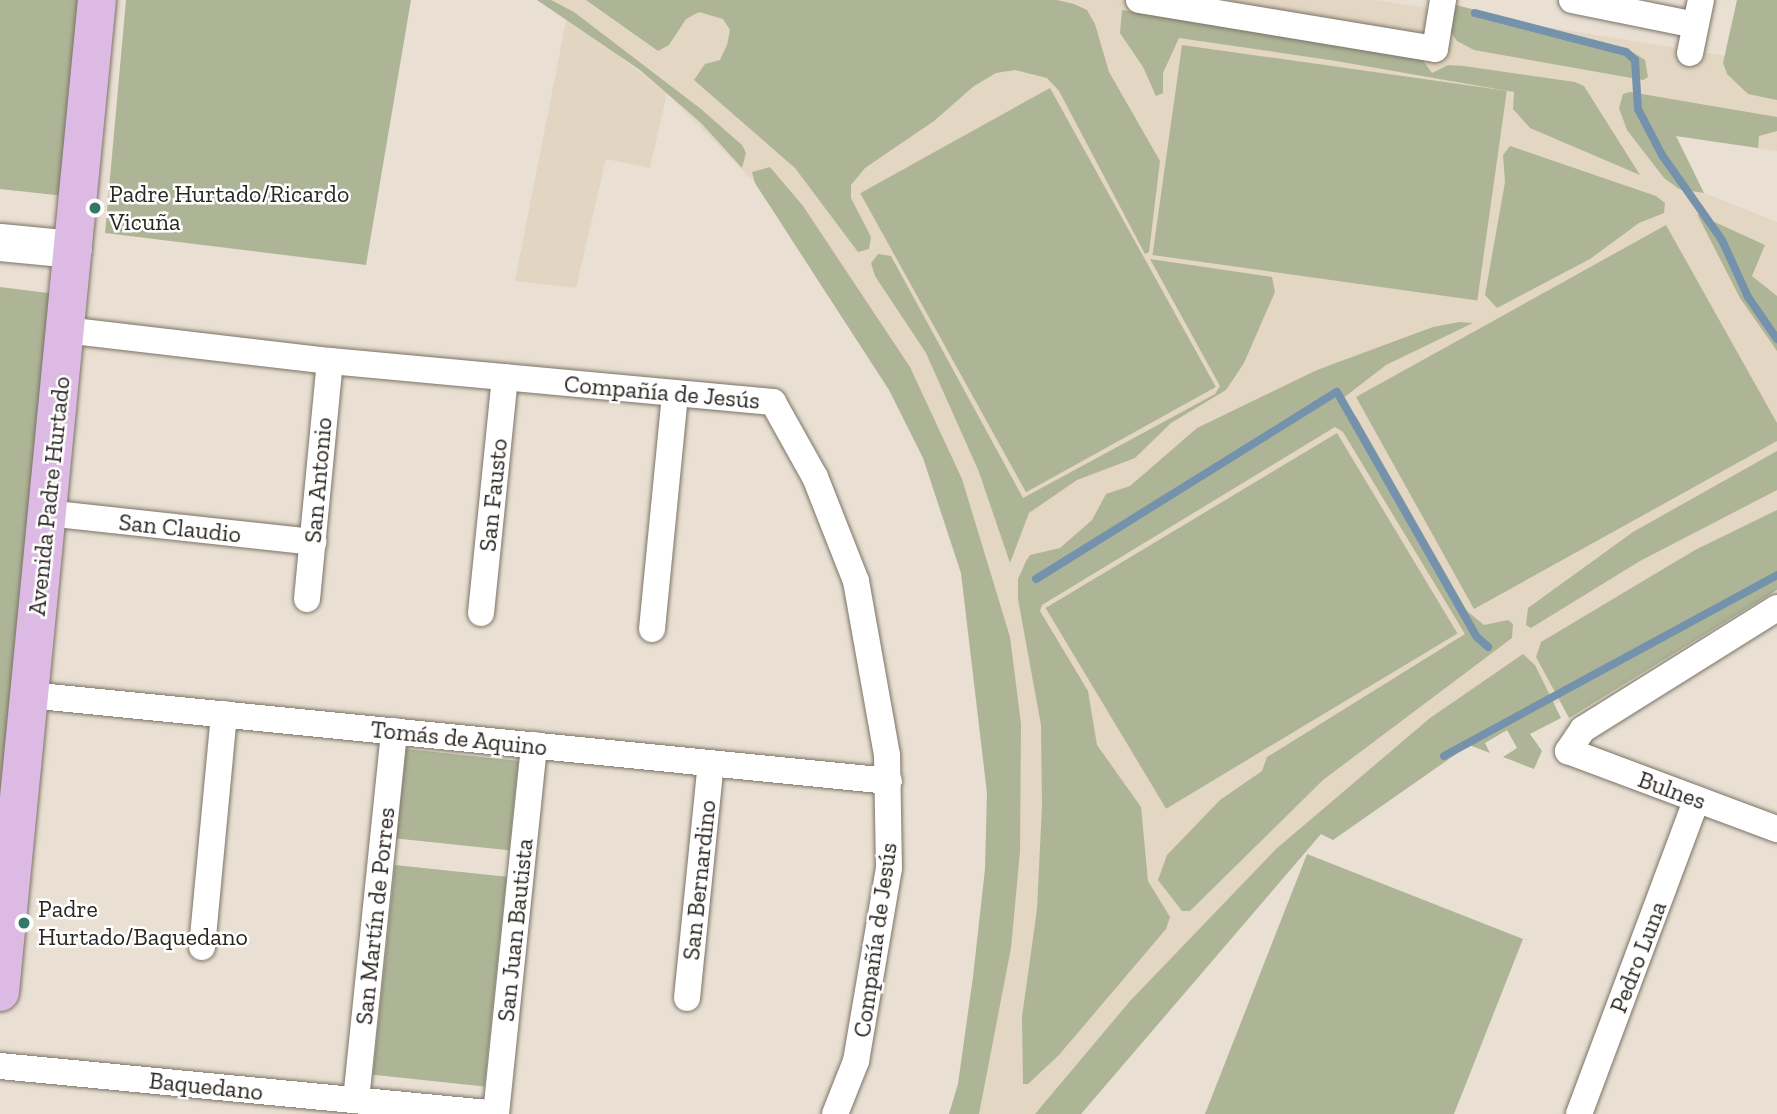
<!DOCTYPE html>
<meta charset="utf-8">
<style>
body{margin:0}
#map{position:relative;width:1777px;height:1114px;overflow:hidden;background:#e9e0d3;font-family:"Zilla Slab",serif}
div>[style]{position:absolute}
.commercial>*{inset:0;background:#e2d6c2}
.built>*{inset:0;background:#e3d6c2}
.green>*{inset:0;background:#aeb597;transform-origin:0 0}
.stream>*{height:8px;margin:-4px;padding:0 4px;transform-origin:4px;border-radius:4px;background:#7492ac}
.roads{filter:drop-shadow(0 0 2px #7b7367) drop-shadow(0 0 2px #7b7367)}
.street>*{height:26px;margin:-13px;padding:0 13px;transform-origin:13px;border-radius:13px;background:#fff}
.secondary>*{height:37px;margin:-18.5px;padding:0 18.5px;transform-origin:18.5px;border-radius:18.5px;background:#fff}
.primary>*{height:38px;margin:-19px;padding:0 19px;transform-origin:19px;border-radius:19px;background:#dcbae3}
.dots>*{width:19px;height:19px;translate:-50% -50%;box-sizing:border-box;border:4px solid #fff;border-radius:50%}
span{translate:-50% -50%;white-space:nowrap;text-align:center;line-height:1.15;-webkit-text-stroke:5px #fff;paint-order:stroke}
.poi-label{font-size:24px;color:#292520}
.left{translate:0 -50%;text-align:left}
.street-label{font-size:24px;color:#292520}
</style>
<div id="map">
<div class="commercial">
<i style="clip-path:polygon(567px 16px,667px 93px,650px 168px,606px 159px,576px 288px,515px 281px)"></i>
</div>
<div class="built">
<i style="clip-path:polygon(537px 0,1376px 0,1777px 64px,1777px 151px,1676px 136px,1704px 193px,1777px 222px,1777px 584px,1484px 743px,1469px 745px,1333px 840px,1321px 834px,1081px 1114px,949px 1114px,958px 1084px,973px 977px,985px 869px,987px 793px,961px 573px,923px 458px,889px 390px,755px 183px,667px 93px,604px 42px)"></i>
</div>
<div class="green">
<i style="clip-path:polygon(0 0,85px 0,65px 196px,0 189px)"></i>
<i style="clip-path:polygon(126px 0,411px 0,366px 265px,105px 233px)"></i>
<i style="clip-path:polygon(537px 0,551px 0,574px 12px,701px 109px,742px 145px,746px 153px,742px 168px,701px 123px,640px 70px)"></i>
<i style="clip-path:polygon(586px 0,1057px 0,1074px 4px,1087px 10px,1095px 24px,1109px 72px,1160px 161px,1149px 252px,1145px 254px,1059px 91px,1047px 78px,1015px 70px,996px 73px,974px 86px,934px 121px,865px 168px,851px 185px,851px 198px,871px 237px,869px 249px,858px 252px,795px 168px,694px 80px,705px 64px,720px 60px,727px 45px,730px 30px,723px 19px,699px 12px,686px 19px,669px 45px,658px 51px)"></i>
<i style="clip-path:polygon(1737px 0,1777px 0,1777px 100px,1748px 94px,1727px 74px,1723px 63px)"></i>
<i style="clip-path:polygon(1456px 5px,1626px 48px,1645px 60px,1648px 77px,1643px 80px,1474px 50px,1457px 41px,1450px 31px,1449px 17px)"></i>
<i style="clip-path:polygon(1122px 10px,1422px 59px,1432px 73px,1448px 65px,1464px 66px,1575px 82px,1584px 86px,1640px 175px,1530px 128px,1513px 109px,1514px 92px,1336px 61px,1179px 38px,1163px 73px,1163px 93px,1156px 96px,1143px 67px,1120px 33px)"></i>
<i style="left:1182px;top:45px;width:328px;height:212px;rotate:8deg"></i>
<i style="left:1050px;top:88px;width:342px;height:217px;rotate:61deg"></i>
<i style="clip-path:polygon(1630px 92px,1777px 117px,1777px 131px,1759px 136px,1758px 148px,1676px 136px,1704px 193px,1679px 189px,1664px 178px,1627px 130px,1619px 108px,1623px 94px)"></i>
<i style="clip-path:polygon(1510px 146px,1656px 196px,1665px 203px,1664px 213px,1639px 223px,1590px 259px,1497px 308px,1485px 295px,1505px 182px,1503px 155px)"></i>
<i style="clip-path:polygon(770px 167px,803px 206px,910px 367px,962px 479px,1010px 637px,1021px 724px,1020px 852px,1011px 948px,979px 1114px,949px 1114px,958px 1084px,973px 977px,985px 869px,987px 793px,961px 573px,923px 458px,889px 390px,755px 183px,752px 172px)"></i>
<i style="clip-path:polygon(1697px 214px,1765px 245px,1752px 276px,1777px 296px,1777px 351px,1740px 298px)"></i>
<i style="clip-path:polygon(1666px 225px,1777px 423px,1777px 441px,1474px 609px,1356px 397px)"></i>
<i style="clip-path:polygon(878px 254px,891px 256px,1023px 498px,1215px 394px,1220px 386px,1150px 259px,1272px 277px,1275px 292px,1244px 363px,1226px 390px,1171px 423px,1135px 458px,1077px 480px,1029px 513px,1010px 563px,979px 472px,926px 353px,875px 276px,871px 263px)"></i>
<i style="clip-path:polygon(0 287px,56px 294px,0 880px)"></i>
<i style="clip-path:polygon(1459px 322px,1473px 323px,1386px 365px,1342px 399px,1357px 418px,1467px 611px,1484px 625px,1508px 620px,1513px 624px,1512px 638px,1323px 780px,1190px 911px,1182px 911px,1158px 880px,1167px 855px,1220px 800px,1262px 771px,1267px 757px,1465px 634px,1343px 432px,1335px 427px,1042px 605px,1040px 611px,1088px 691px,1097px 745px,1141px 807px,1148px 881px,1170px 917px,1166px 929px,1059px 1055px,1028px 1084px,1023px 1084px,1022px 1017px,1037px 909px,1042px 806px,1041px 725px,1018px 599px,1018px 579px,1026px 561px,1030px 555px,1060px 548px,1092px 520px,1106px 494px,1130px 486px,1197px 428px,1317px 370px,1433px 327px)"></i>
<i style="left:1337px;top:433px;width:234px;height:340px;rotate:59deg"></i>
<i style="clip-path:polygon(1777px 451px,1777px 490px,1640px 561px,1531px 628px,1526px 625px,1528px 608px,1633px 532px)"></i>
<i style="clip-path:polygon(1777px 510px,1777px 590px,1569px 718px,1536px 657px,1541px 642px,1695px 550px)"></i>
<i style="clip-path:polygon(1523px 654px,1535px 665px,1561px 718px,1530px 734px,1542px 751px,1534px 769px,1503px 757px,1517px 748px,1507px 730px,1485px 743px,1490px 753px,1469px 745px,1333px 840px,1321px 834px,1081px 1114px,1035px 1114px,1130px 1001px,1276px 849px,1430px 718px)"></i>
<i style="left:406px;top:749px;width:113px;height:90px;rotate:6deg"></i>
<i style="clip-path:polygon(1307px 854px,1523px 939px,1454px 1114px,1205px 1114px)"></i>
<i style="left:395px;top:865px;width:112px;height:211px;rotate:6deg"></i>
</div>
<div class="stream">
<i style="left:1475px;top:13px;width:156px;rotate:14.5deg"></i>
<i style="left:1626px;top:52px;width:12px;rotate:42deg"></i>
<i style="left:1635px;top:60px;width:49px;rotate:86.5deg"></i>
<i style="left:1638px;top:109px;width:52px;rotate:62.4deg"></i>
<i style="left:1662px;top:155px;width:104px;rotate:54.8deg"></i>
<i style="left:1722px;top:240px;width:63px;rotate:65.5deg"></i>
<i style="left:1748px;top:297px;width:51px;rotate:55.4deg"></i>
<i style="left:1036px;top:579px;width:354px;rotate:-31.9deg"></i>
<i style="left:1337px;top:392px;width:282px;rotate:60.3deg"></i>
<i style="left:1477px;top:637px;width:15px;rotate:42deg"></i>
<i style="left:1444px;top:756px;width:379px;rotate:-28.5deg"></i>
</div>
<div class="roads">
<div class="street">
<i style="left:1139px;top:0;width:300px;rotate:9.4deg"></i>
<i style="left:1435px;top:49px;width:50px;rotate:-80.7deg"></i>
<i style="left:1572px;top:0;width:126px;rotate:11.4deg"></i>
<i style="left:1690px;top:53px;width:54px;rotate:-78.3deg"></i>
<i style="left:65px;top:330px;width:267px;rotate:6.7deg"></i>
<i style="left:330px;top:361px;width:445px;rotate:5.3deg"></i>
<i style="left:773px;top:402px;width:86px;rotate:60.8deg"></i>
<i style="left:815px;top:477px;width:112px;rotate:68.5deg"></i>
<i style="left:856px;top:581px;width:177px;rotate:79.9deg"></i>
<i style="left:887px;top:755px;width:113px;rotate:89deg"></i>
<i style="left:889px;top:868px;width:196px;rotate:99.7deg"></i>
<i style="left:856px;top:1061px;width:57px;rotate:111.6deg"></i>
<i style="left:47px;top:513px;width:268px;rotate:6.2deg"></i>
<i style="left:307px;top:599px;width:239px;rotate:-84.5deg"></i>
<i style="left:1777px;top:608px;width:229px;rotate:148deg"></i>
<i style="left:1583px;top:729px;width:27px;rotate:124deg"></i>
<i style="left:1568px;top:751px;width:223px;rotate:20.5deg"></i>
<i style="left:481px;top:613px;width:237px;rotate:-84.2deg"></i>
<i style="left:652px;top:629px;width:237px;rotate:-84.4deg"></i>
<i style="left:29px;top:695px;width:864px;rotate:5.71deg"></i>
<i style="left:202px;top:947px;width:234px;rotate:-84.6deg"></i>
<i style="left:687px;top:998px;width:236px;rotate:-84.2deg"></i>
<i style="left:0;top:1066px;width:497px;rotate:5.5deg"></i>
<i style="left:356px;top:1100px;width:371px;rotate:-84.1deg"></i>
<i style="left:496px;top:1114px;width:371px;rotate:-84.1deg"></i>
<i style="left:1579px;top:1114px;width:336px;rotate:-69.5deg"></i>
</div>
<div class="secondary">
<i style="left:0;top:242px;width:73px;rotate:5.5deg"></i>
</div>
<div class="primary">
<i style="left:0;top:992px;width:997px;rotate:-84.42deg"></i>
</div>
</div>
<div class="dots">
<i style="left:95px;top:208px;background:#347667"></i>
<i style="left:24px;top:923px;background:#347667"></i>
</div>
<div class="poi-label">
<span class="left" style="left:109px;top:208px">Padre Hurtado/Ricardo<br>Vicuña</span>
<span class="left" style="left:38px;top:923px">Padre<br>Hurtado/Baquedano</span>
</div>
<div class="street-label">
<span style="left:662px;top:392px;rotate:5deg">Compañía de Jesús</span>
<span style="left:318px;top:480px;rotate:-85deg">San Antonio</span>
<span style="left:493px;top:495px;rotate:-84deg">San Fausto</span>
<span style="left:49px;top:496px;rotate:-84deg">Avenida Padre Hurtado</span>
<span style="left:180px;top:528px;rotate:6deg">San Claudio</span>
<span style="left:459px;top:738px;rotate:6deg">Tomás de Aquino</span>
<span style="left:1672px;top:790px;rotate:20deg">Bulnes</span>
<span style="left:699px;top:880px;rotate:-84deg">San Bernardino</span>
<span style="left:375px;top:916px;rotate:-84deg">San Martín de Porres</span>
<span style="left:515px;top:930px;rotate:-84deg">San Juan Bautista</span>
<span style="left:875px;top:940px;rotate:-82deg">Compañía de Jesús</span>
<span style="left:1638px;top:957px;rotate:-69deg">Pedro Luna</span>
<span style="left:206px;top:1086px;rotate:6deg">Baquedano</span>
</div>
</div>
